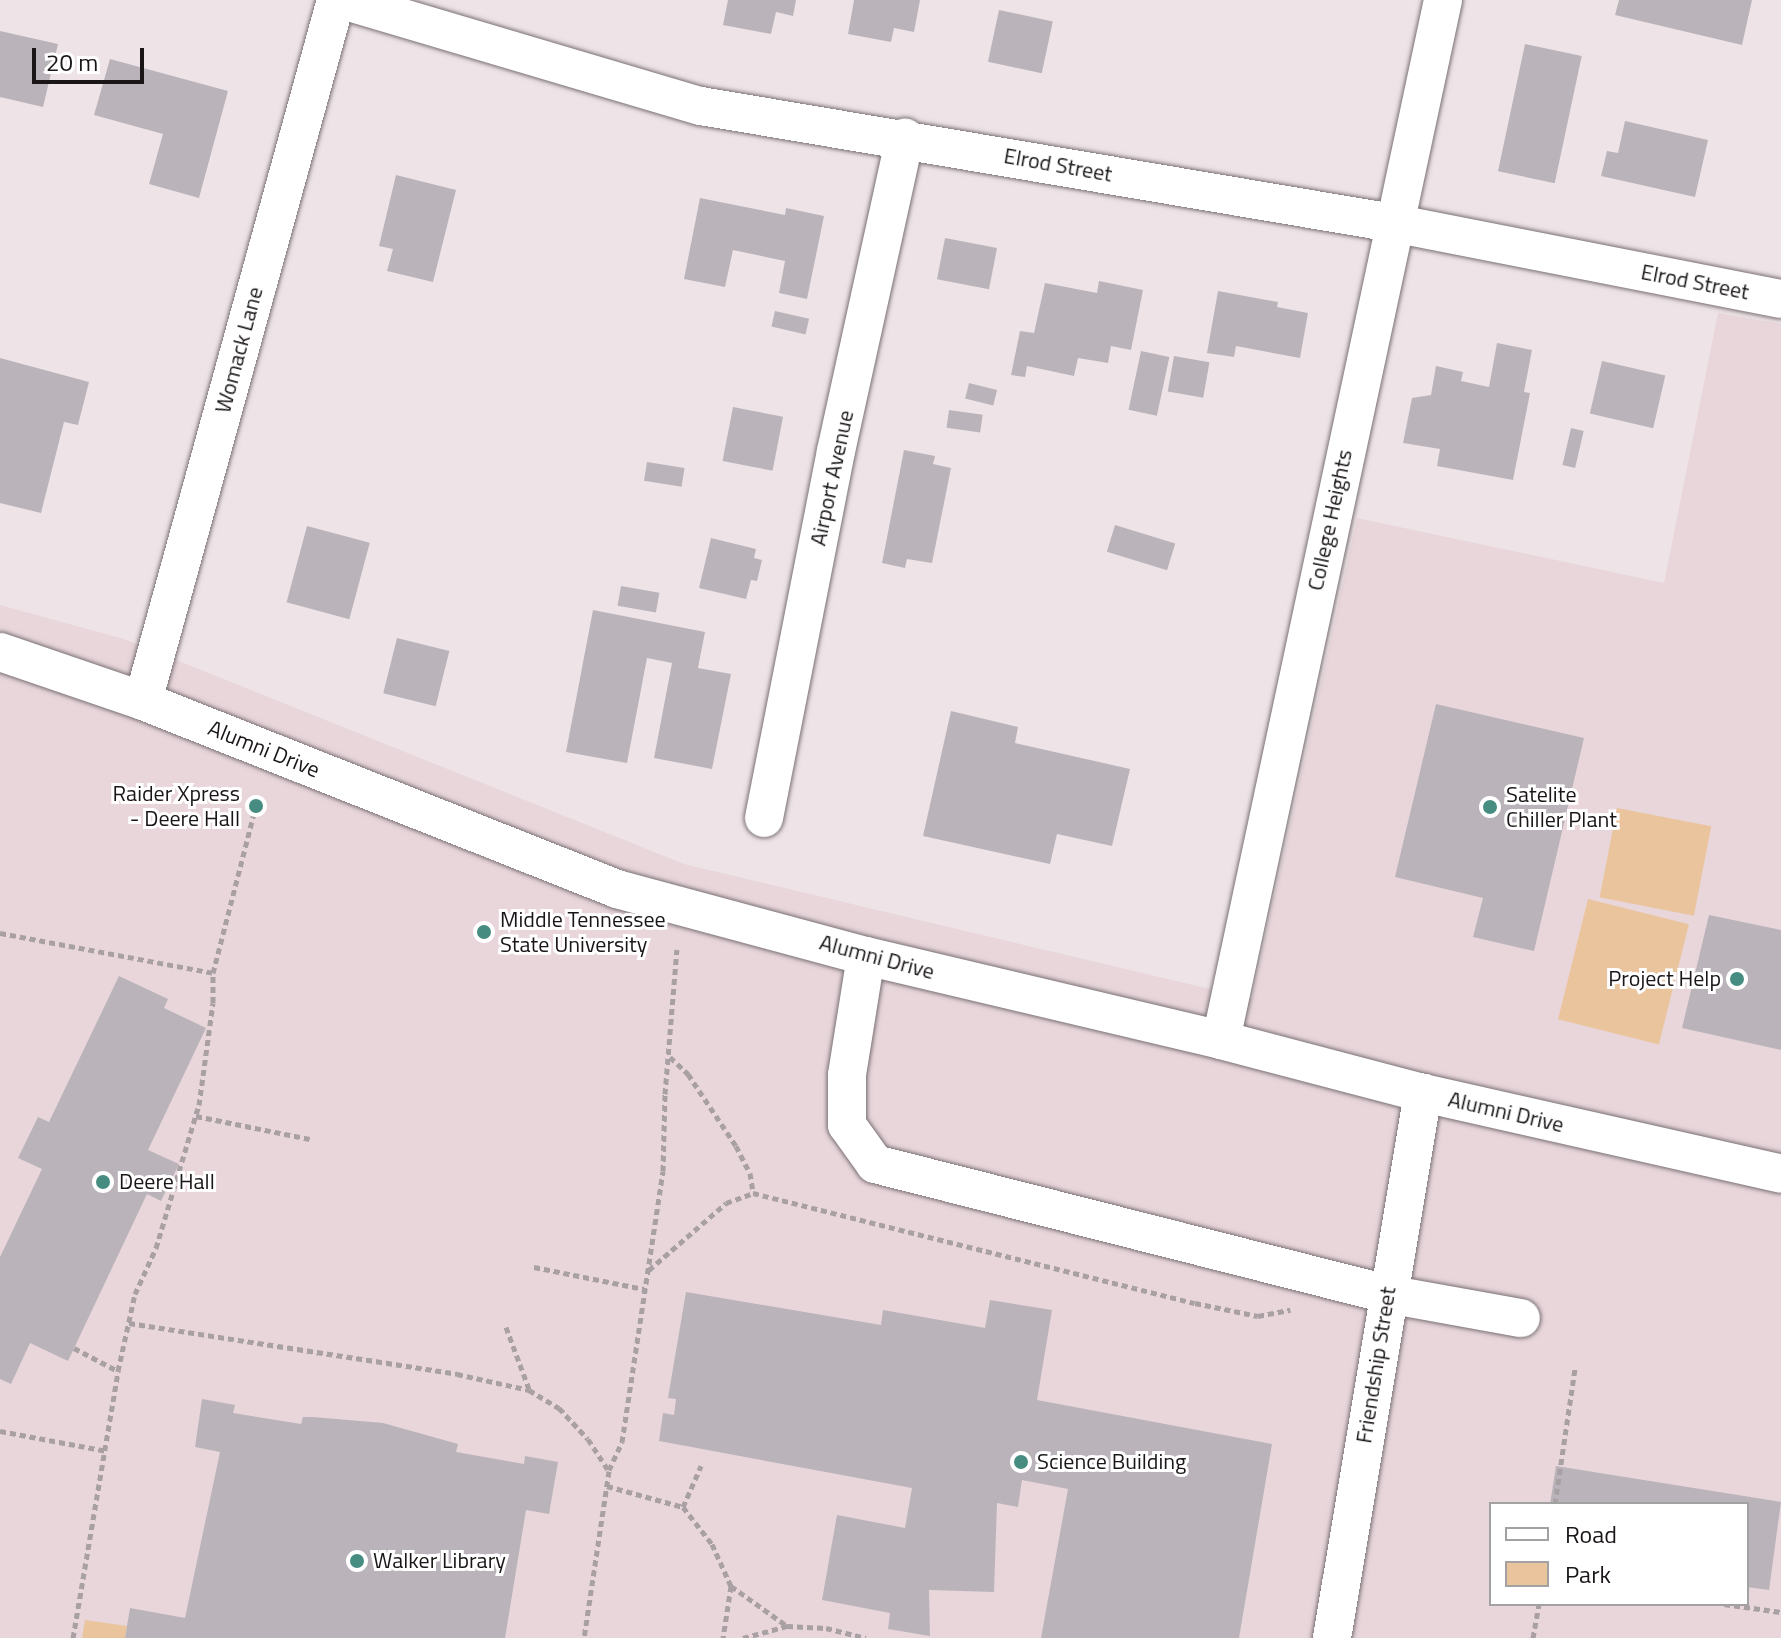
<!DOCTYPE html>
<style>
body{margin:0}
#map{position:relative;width:1781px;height:1638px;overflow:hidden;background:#eee4e7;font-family:"Titillium Web",sans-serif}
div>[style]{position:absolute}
.built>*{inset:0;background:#e8d6db}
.green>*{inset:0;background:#eac49c;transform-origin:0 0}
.building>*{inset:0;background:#bab4ba;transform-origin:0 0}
.path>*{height:5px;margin-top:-2.5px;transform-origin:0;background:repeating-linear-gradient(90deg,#a8a0a2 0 6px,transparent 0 10px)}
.roads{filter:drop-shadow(0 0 2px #7a7174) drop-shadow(0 0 2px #7a7174)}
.minor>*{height:38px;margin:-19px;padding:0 19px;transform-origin:19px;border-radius:19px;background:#fff}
.dots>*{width:22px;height:22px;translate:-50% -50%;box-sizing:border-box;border:4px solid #fff;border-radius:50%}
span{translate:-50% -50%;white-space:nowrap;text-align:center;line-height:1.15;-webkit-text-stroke:6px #fff;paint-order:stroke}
.street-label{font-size:22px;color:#1a1617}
.poi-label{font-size:22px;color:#1a1617}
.right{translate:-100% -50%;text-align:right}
.left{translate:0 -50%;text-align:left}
.legend{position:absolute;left:1489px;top:1502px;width:260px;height:104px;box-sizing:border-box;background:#fff;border:2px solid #a3a2a2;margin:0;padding:10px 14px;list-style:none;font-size:24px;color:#1a1617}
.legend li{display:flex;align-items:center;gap:16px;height:40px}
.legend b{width:40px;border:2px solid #a3a2a2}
.scale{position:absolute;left:32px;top:48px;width:112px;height:36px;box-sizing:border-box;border:4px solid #1a1617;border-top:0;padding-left:10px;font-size:24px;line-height:28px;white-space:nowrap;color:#1a1617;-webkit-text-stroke:6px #fff;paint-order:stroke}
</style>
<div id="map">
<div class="built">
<i style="clip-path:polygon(evenodd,1718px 313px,1781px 324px,1781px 1638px,0 1638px,0 605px,124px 639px,684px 864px,1252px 999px,1357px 518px,1664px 583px,1718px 313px,1491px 1504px,1747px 1504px,1747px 1604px,1491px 1604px,1491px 1504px)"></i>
</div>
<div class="green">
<i style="left:1617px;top:808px;width:96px;height:91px;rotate:11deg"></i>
<i style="left:1588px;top:899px;width:104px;height:124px;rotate:14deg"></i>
<i style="clip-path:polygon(85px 1620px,127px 1626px,125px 1638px,82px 1638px)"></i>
</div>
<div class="building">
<i style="clip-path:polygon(728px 0,796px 0,793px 16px,776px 12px,771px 34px,723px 25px)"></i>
<i style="clip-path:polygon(854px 0,920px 0,914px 32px,894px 28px,891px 42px,848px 34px)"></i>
<i style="clip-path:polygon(1619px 0,1752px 0,1742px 45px,1615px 15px)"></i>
<i style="left:999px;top:10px;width:55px;height:53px;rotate:12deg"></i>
<i style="clip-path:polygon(0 31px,58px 44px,43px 107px,0 97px)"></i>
<i style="left:1525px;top:44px;width:58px;height:130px;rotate:12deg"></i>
<i style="clip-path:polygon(110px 59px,228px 91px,199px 198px,149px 184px,163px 134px,94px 115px)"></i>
<i style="clip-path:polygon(1625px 121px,1708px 140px,1695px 197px,1601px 176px,1607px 151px,1618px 153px)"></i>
<i style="clip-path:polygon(396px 175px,456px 190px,433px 282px,387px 271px,393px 249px,379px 246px)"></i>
<i style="clip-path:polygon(700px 198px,785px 215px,786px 208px,824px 216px,807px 299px,779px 293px,785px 261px,733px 250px,725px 287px,684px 279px)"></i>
<i style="left:945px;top:238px;width:53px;height:42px;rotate:11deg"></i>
<i style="clip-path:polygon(1099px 281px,1143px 290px,1131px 350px,1111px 346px,1108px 363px,1078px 358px,1074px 376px,1027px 366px,1025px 377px,1011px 375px,1020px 331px,1034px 333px,1045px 283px,1097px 293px)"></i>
<i style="clip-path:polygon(1218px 291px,1278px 302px,1277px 307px,1308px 313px,1300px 358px,1236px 346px,1234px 357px,1207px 353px)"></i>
<i style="left:775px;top:311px;width:35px;height:16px;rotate:13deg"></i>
<i style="clip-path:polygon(1497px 343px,1532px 350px,1524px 392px,1530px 393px,1513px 480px,1437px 466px,1440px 449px,1403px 443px,1412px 398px,1431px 395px,1436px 366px,1463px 372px,1461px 381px,1489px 387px)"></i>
<i style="left:1141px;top:351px;width:29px;height:60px;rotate:12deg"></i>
<i style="left:1174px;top:356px;width:36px;height:36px;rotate:10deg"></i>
<i style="clip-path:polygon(0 358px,89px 382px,78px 425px,64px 422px,41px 513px,0 503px)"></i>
<i style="left:1602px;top:361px;width:65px;height:54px;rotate:13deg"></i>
<i style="left:969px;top:383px;width:29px;height:16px;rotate:14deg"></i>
<i style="left:733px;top:407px;width:51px;height:55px;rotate:11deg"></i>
<i style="left:949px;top:410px;width:34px;height:18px;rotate:8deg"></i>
<i style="left:1571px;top:428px;width:13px;height:38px;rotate:13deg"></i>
<i style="clip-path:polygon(904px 450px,935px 456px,933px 464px,951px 468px,932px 563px,907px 559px,905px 568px,882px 563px)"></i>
<i style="left:647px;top:462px;width:38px;height:19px;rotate:9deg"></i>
<i style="left:1115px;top:525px;width:63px;height:28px;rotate:17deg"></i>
<i style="left:307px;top:526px;width:65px;height:79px;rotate:15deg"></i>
<i style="clip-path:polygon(711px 538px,756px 549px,754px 558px,762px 560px,757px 581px,751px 580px,746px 599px,699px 588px)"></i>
<i style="left:621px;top:586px;width:39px;height:20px;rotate:10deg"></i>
<i style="clip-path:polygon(593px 610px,705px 632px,698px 668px,731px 674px,712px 769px,654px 758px,672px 663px,647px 658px,627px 763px,566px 752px)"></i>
<i style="left:397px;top:638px;width:54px;height:57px;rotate:14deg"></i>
<i style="clip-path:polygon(1436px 704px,1584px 738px,1534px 951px,1473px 937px,1483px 898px,1395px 877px)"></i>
<i style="clip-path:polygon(951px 711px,1018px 727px,1015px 743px,1130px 769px,1112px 846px,1057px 834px,1050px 864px,923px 836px)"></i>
<i style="clip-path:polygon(1709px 915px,1781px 930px,1781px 1050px,1682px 1028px)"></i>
<i style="clip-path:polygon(119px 976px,168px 999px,164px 1008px,206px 1028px,148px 1150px,179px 1164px,161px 1201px,147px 1194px,68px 1361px,30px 1343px,11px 1384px,0 1379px,0 1257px,42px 1169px,18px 1158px,38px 1117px,49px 1122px)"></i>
<i style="clip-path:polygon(686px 1292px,881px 1325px,883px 1310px,985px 1328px,990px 1300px,1052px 1310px,1037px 1400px,1272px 1444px,1239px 1638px,1041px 1638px,1068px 1489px,1022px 1480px,1018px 1507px,997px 1503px,994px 1592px,929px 1590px,930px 1636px,888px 1629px,890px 1613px,822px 1600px,837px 1515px,905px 1528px,912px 1488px,659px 1441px,663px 1413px,674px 1415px,676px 1399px,668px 1398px)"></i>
<i style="clip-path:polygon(202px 1399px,235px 1405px,233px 1413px,301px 1424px,303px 1417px,313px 1417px,383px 1423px,458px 1444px,456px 1452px,524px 1464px,525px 1456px,558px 1462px,549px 1514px,526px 1510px,505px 1638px,125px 1638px,130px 1608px,185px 1618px,220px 1452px,195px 1447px)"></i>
<i style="clip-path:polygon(1556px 1466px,1781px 1502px,1769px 1590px,1747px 1587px,1747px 1504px,1550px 1504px)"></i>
</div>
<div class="path">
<i style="left:0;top:933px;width:217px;rotate:10.6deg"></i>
<i style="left:670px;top:1057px;width:25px;rotate:43deg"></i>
<i style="left:688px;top:1074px;width:87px;rotate:56.3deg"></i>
<i style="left:736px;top:1146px;width:30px;rotate:63deg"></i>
<i style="left:750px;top:1173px;width:20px;rotate:81deg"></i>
<i style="left:196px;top:1116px;width:116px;rotate:11.4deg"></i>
<i style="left:534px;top:1267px;width:112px;rotate:11.3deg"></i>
<i style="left:649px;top:1270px;width:102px;rotate:-41deg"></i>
<i style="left:726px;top:1203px;width:29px;rotate:-20deg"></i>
<i style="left:753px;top:1193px;width:455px;rotate:14deg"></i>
<i style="left:1195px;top:1303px;width:64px;rotate:11.7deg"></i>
<i style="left:1258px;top:1316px;width:33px;rotate:-11deg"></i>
<i style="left:129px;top:1323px;width:332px;rotate:8.8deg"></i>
<i style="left:457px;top:1374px;width:74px;rotate:12.5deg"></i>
<i style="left:529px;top:1390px;width:35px;rotate:31deg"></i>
<i style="left:559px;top:1408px;width:42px;rotate:46.9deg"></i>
<i style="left:588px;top:1439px;width:38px;rotate:57deg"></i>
<i style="left:609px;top:1471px;width:169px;rotate:98.5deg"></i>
<i style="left:506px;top:1327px;width:66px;rotate:69.6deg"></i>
<i style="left:74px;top:1348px;width:50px;rotate:27.6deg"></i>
<i style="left:0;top:1431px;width:109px;rotate:10.6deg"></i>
<i style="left:609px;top:1470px;width:31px;rotate:-65deg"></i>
<i style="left:622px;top:1442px;width:274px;rotate:-81.4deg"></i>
<i style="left:663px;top:1171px;width:77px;rotate:-88.5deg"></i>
<i style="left:665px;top:1094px;width:145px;rotate:-85.3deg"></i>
<i style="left:607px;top:1486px;width:79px;rotate:15.4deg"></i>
<i style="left:683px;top:1507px;width:47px;rotate:51.9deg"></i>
<i style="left:712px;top:1544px;width:46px;rotate:65.7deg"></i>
<i style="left:731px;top:1586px;width:53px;rotate:98.7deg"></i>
<i style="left:1555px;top:1504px;width:137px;rotate:-81.6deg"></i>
<i style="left:683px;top:1507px;width:45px;rotate:-66.3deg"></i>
<i style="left:731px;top:1586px;width:69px;rotate:35.5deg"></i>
<i style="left:1724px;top:1604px;width:58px;rotate:8deg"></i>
<i style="left:73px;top:1638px;width:271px;rotate:-80.4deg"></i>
<i style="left:118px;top:1371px;width:79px;rotate:-77.6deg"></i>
<i style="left:135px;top:1294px;width:51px;rotate:-65.5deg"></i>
<i style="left:156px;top:1248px;width:149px;rotate:-73.3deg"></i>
<i style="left:199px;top:1105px;width:103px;rotate:-82.2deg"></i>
<i style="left:213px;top:1003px;width:30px;rotate:-90deg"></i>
<i style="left:213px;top:973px;width:172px;rotate:-75.6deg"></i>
<i style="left:743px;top:1638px;width:46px;rotate:-15.3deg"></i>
<i style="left:787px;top:1626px;width:39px;rotate:3deg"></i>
<i style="left:826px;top:1628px;width:41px;rotate:14deg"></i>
<i style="left:1533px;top:1638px;width:35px;rotate:-80deg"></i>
</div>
<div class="roads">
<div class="minor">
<i style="left:342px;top:0;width:374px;rotate:16.5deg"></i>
<i style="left:701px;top:106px;width:702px;rotate:9.6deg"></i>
<i style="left:1393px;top:223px;width:395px;rotate:11.1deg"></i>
<i style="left:0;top:652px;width:151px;rotate:18.9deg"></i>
<i style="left:143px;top:701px;width:510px;rotate:21.63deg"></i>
<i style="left:617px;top:889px;width:258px;rotate:15.1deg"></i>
<i style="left:866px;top:956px;width:365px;rotate:13.3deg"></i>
<i style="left:1221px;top:1040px;width:209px;rotate:14.7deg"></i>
<i style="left:1423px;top:1093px;width:367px;rotate:12.7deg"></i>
<i style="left:143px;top:701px;width:727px;rotate:-74.61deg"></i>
<i style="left:764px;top:818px;width:374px;rotate:-78.9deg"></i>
<i style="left:836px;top:451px;width:321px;rotate:-77.6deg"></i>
<i style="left:866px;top:956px;width:121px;rotate:99.1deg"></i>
<i style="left:847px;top:1075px;width:50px;rotate:90deg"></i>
<i style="left:847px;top:1125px;width:48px;rotate:54.3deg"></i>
<i style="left:875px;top:1164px;width:528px;rotate:14.25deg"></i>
<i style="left:1387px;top:1294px;width:136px;rotate:10.2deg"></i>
<i style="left:1221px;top:1040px;width:1063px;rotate:-77.95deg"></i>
<i style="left:1332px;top:1638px;width:553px;rotate:-80.52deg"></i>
</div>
</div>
<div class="dots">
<i style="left:256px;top:806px;background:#478c81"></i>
<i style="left:1490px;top:807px;background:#478c81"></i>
<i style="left:484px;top:932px;background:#478c81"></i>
<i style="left:1737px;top:979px;background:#478c81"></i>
<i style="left:103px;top:1182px;background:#478c81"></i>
<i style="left:1021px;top:1462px;background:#478c81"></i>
<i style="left:357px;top:1561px;background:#478c81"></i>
</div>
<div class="street-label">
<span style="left:1058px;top:165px;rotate:10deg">Elrod Street</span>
<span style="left:1695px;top:282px;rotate:11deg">Elrod Street</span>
<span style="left:239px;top:350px;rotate:-75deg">Womack Lane</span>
<span style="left:832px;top:478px;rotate:-78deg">Airport Avenue</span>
<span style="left:1330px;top:520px;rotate:-78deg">College Heights</span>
<span style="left:264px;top:749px;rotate:22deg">Alumni Drive</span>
<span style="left:877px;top:957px;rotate:15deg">Alumni Drive</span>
<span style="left:1506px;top:1112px;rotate:13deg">Alumni Drive</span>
<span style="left:1376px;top:1365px;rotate:-81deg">Friendship Street</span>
</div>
<div class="poi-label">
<span class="right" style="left:240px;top:806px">Raider Xpress<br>- Deere Hall</span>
<span class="left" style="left:1506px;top:807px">Satelite<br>Chiller Plant</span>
<span class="left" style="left:500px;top:932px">Middle Tennessee<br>State University</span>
<span class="right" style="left:1721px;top:979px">Project Help</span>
<span class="left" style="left:119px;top:1182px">Deere Hall</span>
<span class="left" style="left:1037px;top:1462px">Science Building</span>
<span class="left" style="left:373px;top:1561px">Walker Library</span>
</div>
<ul class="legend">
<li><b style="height:10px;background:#fff"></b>Road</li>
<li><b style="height:22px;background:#eac49c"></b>Park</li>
</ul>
<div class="scale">20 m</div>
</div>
